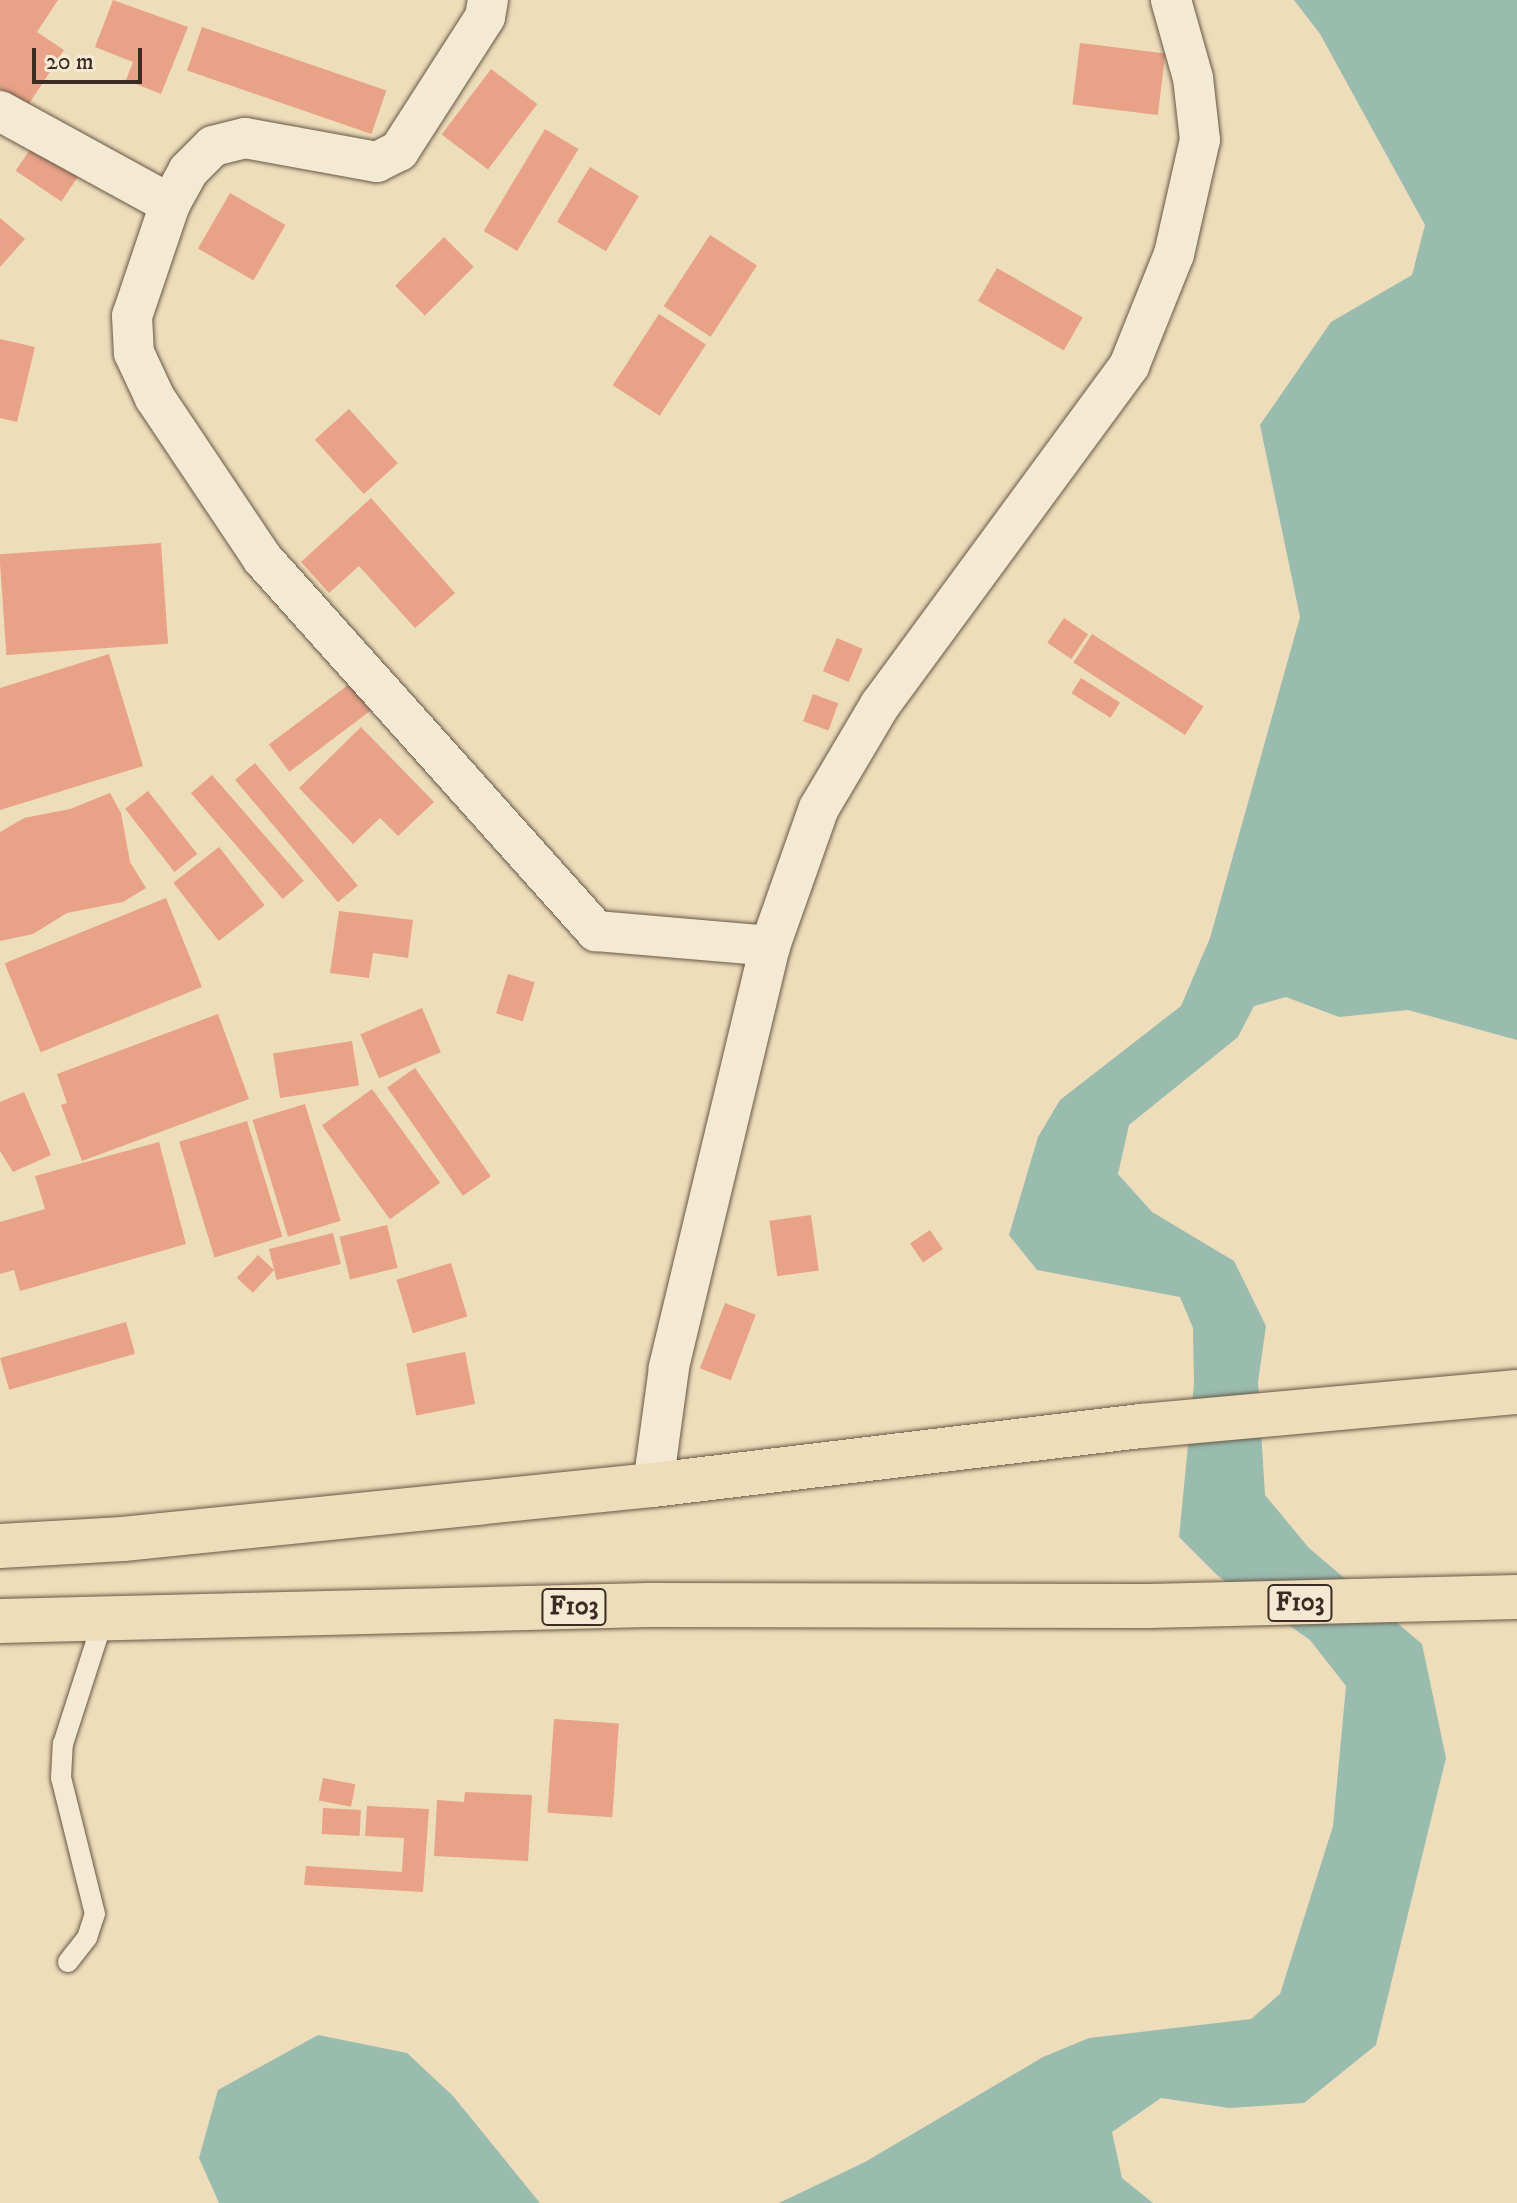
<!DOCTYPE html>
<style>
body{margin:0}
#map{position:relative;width:1517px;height:2203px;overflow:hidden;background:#eeddba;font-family:"IM FELL DW Pica",serif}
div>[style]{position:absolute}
.water>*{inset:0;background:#99bcaf}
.building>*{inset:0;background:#e7a288;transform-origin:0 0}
.roads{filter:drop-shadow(0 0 2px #685848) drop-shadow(0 0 2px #685848)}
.lane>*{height:20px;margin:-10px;padding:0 10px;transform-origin:10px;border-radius:10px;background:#f4e9d2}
.street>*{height:40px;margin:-20px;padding:0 20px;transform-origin:20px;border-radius:20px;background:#f4e9d2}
.primary>*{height:44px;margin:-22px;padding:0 22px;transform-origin:22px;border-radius:22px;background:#eeddba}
span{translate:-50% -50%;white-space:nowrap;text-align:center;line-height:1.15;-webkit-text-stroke:6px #f4e9d2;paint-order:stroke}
.shield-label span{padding:2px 6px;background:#f4e9d2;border:2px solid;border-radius:6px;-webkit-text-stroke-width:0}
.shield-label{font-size:26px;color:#3b2b22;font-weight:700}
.scale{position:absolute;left:32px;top:48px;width:110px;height:36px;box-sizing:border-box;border:4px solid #3b2b22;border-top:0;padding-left:10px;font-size:24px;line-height:28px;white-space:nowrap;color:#3b2b22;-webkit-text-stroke:6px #f4e9d2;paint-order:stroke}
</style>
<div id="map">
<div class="water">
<i style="clip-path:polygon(1294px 0,1517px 0,1517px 1040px,1408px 1010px,1339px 1017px,1286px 997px,1254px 1006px,1238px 1037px,1129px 1125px,1118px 1174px,1152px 1212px,1234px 1261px,1266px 1326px,1258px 1382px,1265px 1495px,1309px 1548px,1422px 1644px,1446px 1758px,1376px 2045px,1304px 2103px,1229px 2108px,1161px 2098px,1112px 2132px,1122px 2178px,1153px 2203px,779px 2203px,865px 2162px,1043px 2057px,1089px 2038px,1251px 2019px,1280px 1994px,1333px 1826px,1346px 1686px,1310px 1640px,1218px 1576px,1179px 1537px,1194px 1384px,1193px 1328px,1180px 1297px,1037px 1270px,1009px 1235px,1038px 1137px,1060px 1100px,1181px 1006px,1210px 938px,1300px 617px,1260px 425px,1331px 322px,1412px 275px,1425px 225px,1320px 34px)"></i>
<i style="clip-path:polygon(318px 2035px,407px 2053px,453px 2096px,540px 2203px,219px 2203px,199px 2158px,218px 2090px)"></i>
</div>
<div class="building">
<i style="clip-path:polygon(0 0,58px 0,37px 32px,64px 50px,27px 107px,0 89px)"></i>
<i style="clip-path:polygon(113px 0,188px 27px,161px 94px,126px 80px,133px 62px,95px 47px)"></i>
<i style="left:202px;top:27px;width:195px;height:46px;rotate:19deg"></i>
<i style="left:1080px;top:43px;width:86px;height:62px;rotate:7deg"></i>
<i style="left:491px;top:69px;width:58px;height:82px;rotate:37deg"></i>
<i style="left:545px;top:129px;width:39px;height:119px;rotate:31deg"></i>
<i style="left:33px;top:145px;width:55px;height:31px;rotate:34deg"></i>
<i style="left:590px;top:167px;width:57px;height:64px;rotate:31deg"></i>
<i style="left:230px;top:193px;width:64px;height:64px;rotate:30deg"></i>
<i style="clip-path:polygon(0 218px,25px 239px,0 267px)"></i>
<i style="left:710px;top:235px;width:56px;height:85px;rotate:33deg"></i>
<i style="left:444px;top:237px;width:42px;height:69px;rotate:45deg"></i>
<i style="left:997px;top:268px;width:99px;height:38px;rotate:30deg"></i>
<i style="left:659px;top:314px;width:56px;height:85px;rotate:33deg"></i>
<i style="clip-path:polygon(0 339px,35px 347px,17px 422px,0 418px)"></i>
<i style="left:349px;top:409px;width:73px;height:46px;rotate:48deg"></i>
<i style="clip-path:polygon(371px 498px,455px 593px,415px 628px,359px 566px,329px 593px,301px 562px)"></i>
<i style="left:161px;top:543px;width:101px;height:162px;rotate:86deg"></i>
<i style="left:1064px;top:618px;width:29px;height:30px;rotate:34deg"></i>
<i style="left:1092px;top:634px;width:133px;height:34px;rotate:33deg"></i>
<i style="left:837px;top:638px;width:28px;height:36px;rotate:23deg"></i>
<i style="clip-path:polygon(109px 654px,143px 766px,0 810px,0 688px)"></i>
<i style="left:1081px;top:678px;width:46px;height:18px;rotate:32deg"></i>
<i style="left:356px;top:679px;width:34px;height:109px;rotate:53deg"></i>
<i style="left:813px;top:694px;width:27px;height:29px;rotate:20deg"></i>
<i style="clip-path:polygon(361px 727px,434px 802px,398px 836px,380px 818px,353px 844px,299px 788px)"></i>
<i style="left:255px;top:763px;width:160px;height:26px;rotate:50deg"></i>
<i style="left:212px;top:775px;width:140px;height:28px;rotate:49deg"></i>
<i style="left:148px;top:791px;width:80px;height:29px;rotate:52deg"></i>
<i style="clip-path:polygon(110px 793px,121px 813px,130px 862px,146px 888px,123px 902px,67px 913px,33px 934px,0 941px,0 832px,24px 818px,70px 809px)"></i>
<i style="left:219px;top:847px;width:74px;height:58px;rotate:52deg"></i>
<i style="left:166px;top:898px;width:96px;height:174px;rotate:68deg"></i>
<i style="clip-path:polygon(339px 911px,413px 920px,408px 958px,373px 953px,369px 978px,330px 973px)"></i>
<i style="left:508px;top:974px;width:28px;height:41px;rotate:17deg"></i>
<i style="left:422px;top:1008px;width:48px;height:67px;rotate:67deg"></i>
<i style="clip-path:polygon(218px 1014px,249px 1099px,82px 1161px,61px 1105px,67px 1103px,57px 1074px)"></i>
<i style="left:352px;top:1041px;width:45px;height:80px;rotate:81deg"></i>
<i style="left:415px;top:1068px;width:132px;height:34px;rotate:55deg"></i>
<i style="left:372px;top:1089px;width:116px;height:62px;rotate:54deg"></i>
<i style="clip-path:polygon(24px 1092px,51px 1155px,13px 1172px,0 1151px,0 1102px)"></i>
<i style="left:305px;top:1104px;width:122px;height:55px;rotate:73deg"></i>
<i style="left:247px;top:1121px;width:121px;height:71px;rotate:73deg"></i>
<i style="clip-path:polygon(159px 1142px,186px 1244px,20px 1291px,14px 1270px,0 1274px,0 1222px,45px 1209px,35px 1176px)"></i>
<i style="left:811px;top:1215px;width:56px;height:42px;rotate:82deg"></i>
<i style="left:387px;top:1225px;width:44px;height:49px;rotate:76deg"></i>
<i style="left:930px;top:1230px;width:23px;height:24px;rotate:56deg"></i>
<i style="left:333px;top:1233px;width:32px;height:66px;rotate:76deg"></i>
<i style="left:258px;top:1255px;width:22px;height:31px;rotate:43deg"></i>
<i style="left:451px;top:1263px;width:56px;height:57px;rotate:73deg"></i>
<i style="left:725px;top:1303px;width:33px;height:70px;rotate:21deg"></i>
<i style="left:126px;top:1322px;width:33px;height:131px;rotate:74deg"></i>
<i style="left:465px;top:1352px;width:53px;height:60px;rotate:79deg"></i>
<i style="left:554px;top:1719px;width:65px;height:94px;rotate:4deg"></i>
<i style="left:323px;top:1778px;width:33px;height:23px;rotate:11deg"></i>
<i style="clip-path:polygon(465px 1792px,532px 1795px,528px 1861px,434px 1856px,437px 1800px,464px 1802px)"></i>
<i style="clip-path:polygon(367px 1806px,429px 1809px,423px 1892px,304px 1885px,306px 1866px,402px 1872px,404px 1838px,365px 1836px)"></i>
<i style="left:323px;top:1808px;width:38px;height:26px;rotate:3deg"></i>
</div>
<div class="roads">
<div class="lane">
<i style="left:68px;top:1962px;width:31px;rotate:-52deg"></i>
<i style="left:87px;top:1938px;width:25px;rotate:-72deg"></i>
<i style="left:95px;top:1914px;width:140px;rotate:-104deg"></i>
<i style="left:61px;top:1778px;width:34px;rotate:-87deg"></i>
<i style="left:63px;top:1744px;width:130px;rotate:-72.1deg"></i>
</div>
<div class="street">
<i style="left:0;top:111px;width:194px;rotate:28.7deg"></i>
<i style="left:170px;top:204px;width:118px;rotate:108.7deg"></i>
<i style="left:132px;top:316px;width:37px;rotate:87deg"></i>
<i style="left:134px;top:353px;width:50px;rotate:65deg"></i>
<i style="left:155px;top:398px;width:192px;rotate:56.2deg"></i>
<i style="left:262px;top:558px;width:501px;rotate:48.16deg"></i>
<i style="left:596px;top:931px;width:175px;rotate:4.9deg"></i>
<i style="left:770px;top:946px;width:434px;rotate:103.5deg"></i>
<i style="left:669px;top:1368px;width:118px;rotate:97.8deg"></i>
<i style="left:170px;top:204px;width:38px;rotate:-61deg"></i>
<i style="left:188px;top:171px;width:35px;rotate:-45deg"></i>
<i style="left:213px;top:146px;width:33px;rotate:-14deg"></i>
<i style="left:245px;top:138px;width:134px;rotate:10.3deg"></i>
<i style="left:377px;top:162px;width:25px;rotate:-27deg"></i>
<i style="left:399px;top:151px;width:159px;rotate:-57.3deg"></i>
<i style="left:485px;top:17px;width:17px;rotate:-80deg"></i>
<i style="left:770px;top:946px;width:146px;rotate:-70.5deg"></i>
<i style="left:819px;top:808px;width:120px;rotate:-59.4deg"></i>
<i style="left:880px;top:705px;width:421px;rotate:-53.7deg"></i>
<i style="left:1129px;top:366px;width:121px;rotate:-68.1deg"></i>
<i style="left:1174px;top:254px;width:117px;rotate:-77.2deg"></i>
<i style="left:1200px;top:140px;width:62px;rotate:-96.4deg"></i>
<i style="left:1193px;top:78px;width:81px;rotate:-105.8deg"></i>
</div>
<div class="primary">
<i style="left:0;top:1546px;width:123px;rotate:-3.3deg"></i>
<i style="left:123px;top:1539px;width:533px;rotate:-5.82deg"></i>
<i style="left:653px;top:1485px;width:493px;rotate:-6.9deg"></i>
<i style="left:1142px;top:1426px;width:377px;rotate:-5.2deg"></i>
<i style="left:0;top:1621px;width:648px;rotate:-1.41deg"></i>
<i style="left:648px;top:1605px;width:501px;rotate:0.11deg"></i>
<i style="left:1149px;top:1606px;width:368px;rotate:-1.4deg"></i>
</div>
</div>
<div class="shield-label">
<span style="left:1300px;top:1603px">F103</span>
<span style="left:574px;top:1607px">F103</span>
</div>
<div class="scale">20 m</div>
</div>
